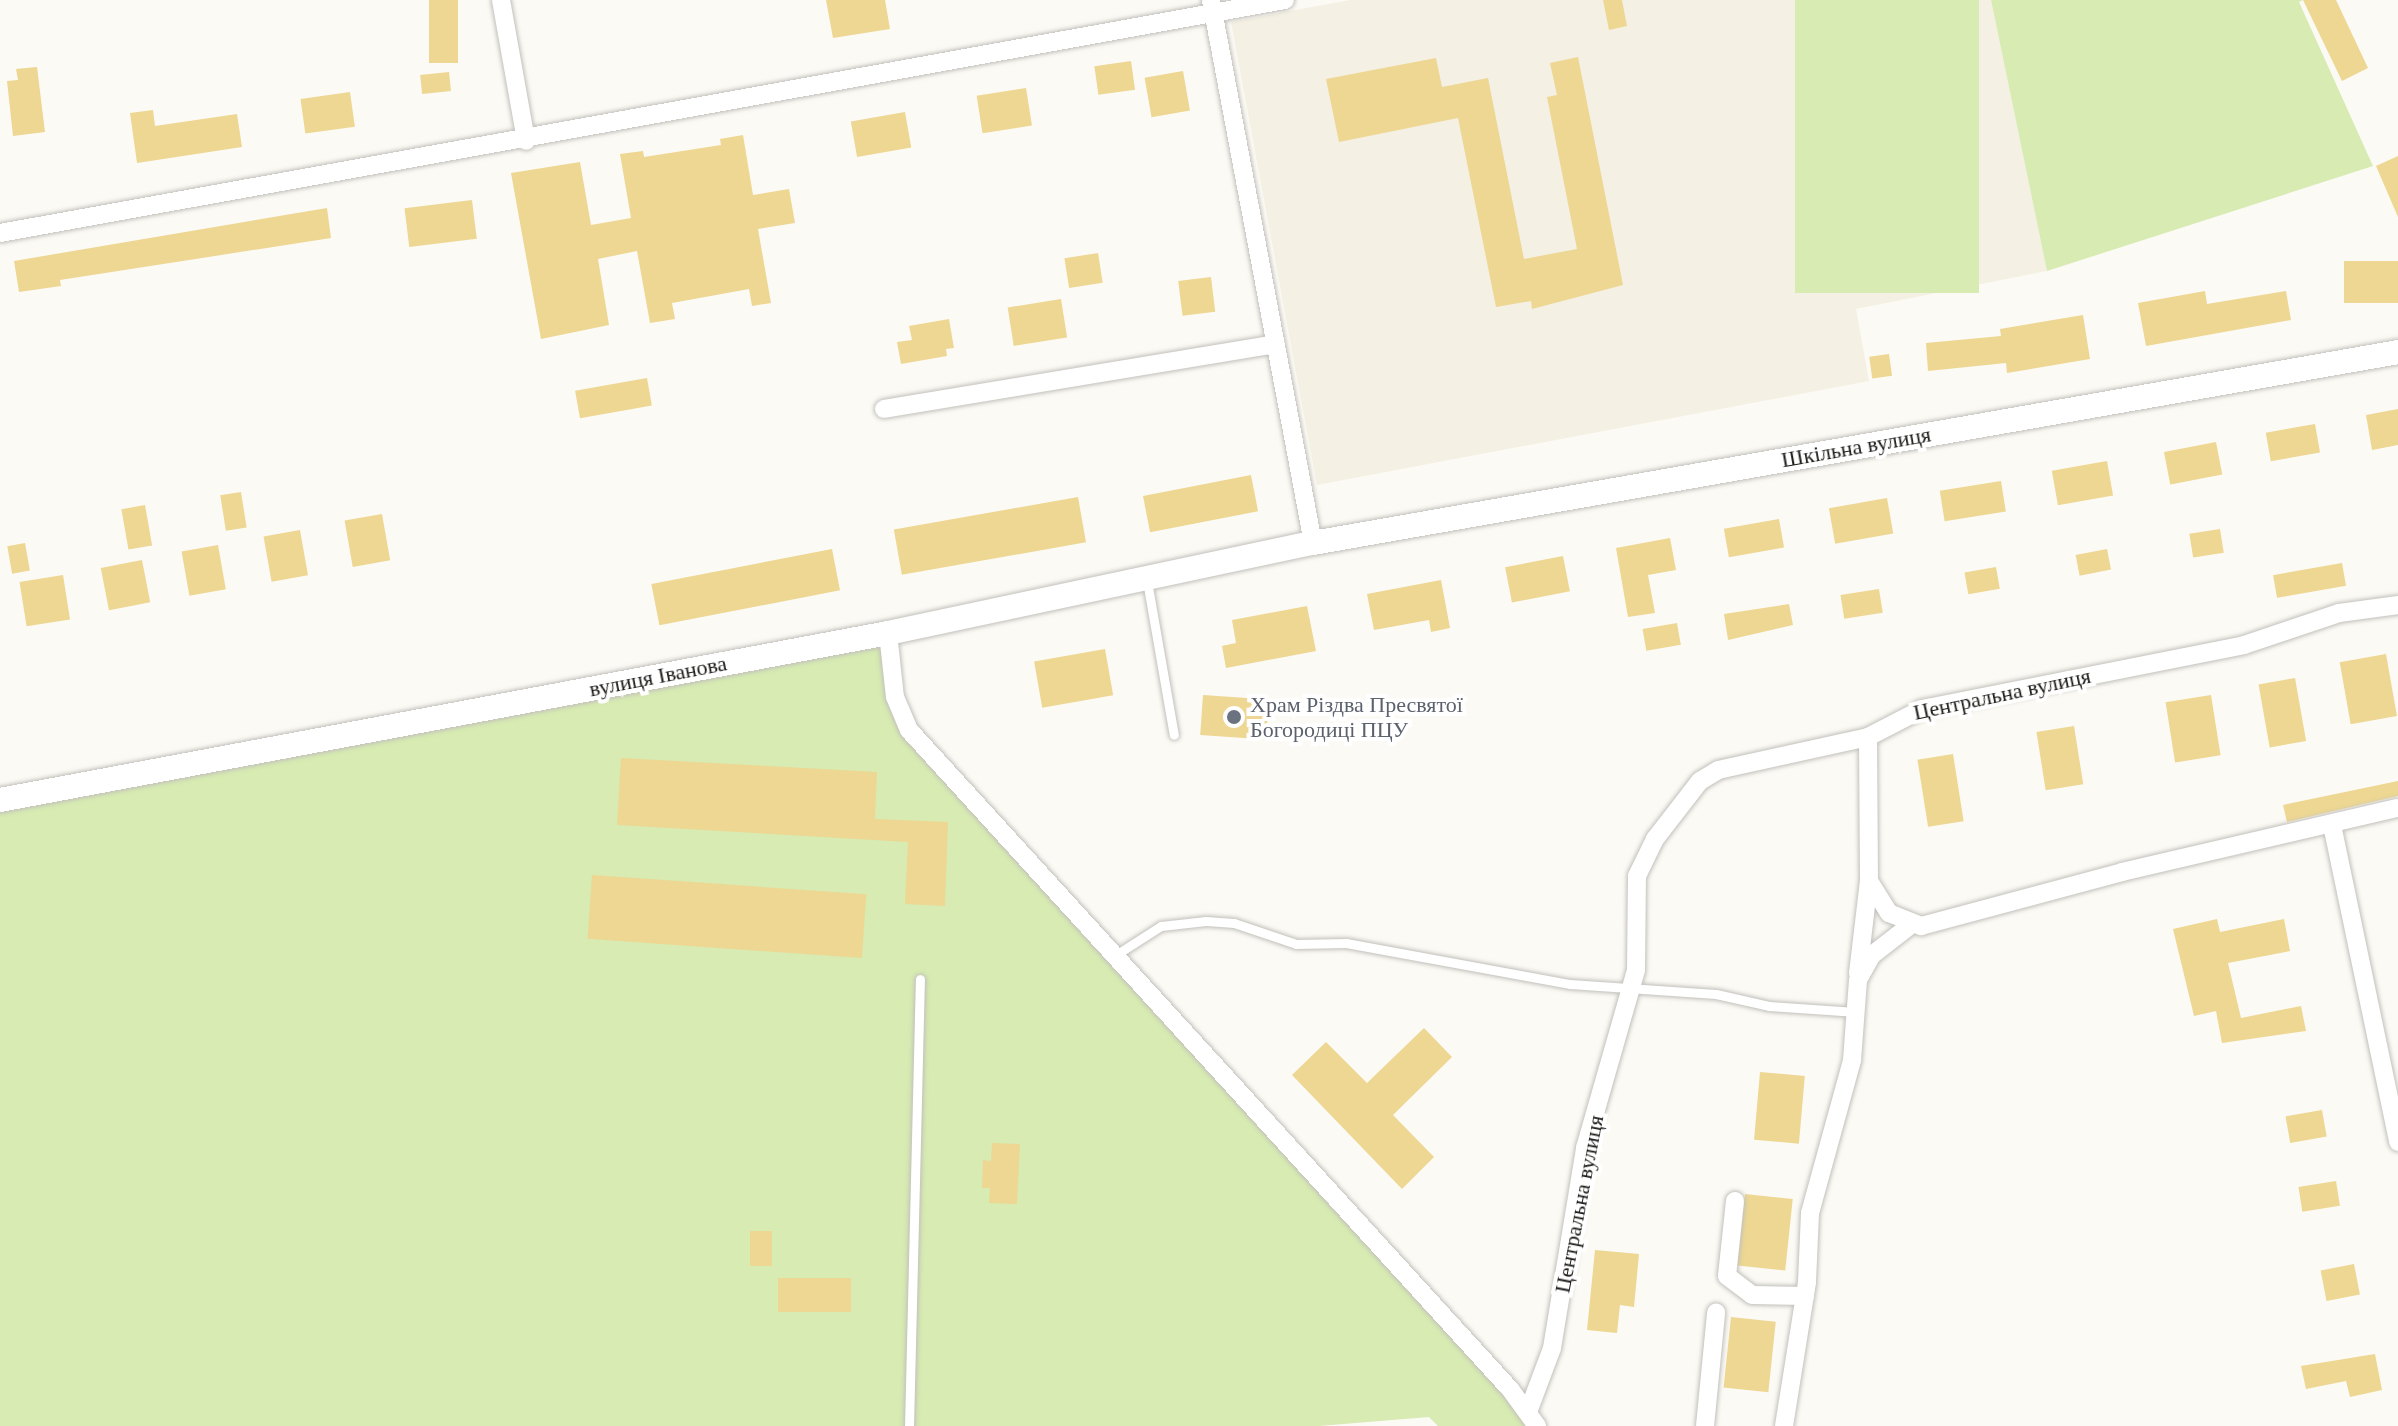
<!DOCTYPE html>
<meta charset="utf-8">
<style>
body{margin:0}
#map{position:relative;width:2398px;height:1426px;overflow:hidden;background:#fcfaf5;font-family:Georgia,serif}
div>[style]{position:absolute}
.built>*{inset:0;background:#f4f0e3}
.green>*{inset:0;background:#d7ebb2;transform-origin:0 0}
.building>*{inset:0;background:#edd792;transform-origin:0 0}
.roads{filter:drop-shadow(0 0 2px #c2c0bb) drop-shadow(0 0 2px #c2c0bb)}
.service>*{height:9px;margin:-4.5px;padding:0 4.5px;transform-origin:4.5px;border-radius:4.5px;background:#fff}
.minor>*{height:18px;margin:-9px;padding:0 9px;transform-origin:9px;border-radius:9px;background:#fff}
.tertiary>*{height:24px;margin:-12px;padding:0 12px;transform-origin:12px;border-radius:12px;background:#fff}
.dots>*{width:22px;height:22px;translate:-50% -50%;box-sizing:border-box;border:4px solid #fff;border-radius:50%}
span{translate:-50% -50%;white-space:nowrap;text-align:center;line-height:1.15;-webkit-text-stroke:8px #fff;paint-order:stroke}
.street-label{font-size:22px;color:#1b1a18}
.worship-label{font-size:22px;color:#5b616d}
.left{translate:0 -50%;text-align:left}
</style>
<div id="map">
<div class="built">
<i style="clip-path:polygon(1350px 0,1991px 0,2047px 271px,1856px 309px,1869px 381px,1317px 485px,1231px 22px)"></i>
</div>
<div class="green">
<i style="left:1795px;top:0;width:184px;height:293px"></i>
<i style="clip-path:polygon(1991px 0,2303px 0,2299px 2px,2373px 166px,2047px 271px)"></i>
<i style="clip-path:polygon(888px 633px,898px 710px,1537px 1426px,1438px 1426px,1429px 1417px,1319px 1426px,0 1426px,0 799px)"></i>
</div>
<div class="building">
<i style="left:429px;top:0;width:29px;height:63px"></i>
<i style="clip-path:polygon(826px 0,885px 0,890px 29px,833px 38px)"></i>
<i style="clip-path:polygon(1603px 0,1622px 0,1627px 26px,1609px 30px)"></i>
<i style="clip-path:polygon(2303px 0,2336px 0,2368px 68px,2342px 81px)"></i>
<i style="clip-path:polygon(1578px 57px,1623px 285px,1532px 309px,1531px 301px,1496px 307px,1458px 118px,1339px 142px,1326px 79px,1436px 58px,1442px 87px,1488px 78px,1524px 259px,1577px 249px,1547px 97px,1557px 95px,1550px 63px)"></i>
<i style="left:1131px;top:61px;width:29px;height:37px;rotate:82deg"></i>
<i style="clip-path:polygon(37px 67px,45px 132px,13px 136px,7px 81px,18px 80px,16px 69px)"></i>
<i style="left:1183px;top:71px;width:40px;height:39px;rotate:80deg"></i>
<i style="left:449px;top:72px;width:19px;height:29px;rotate:84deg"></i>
<i style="left:1026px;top:88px;width:38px;height:50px;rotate:81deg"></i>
<i style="left:350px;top:92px;width:35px;height:50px;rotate:82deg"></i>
<i style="clip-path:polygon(153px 110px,155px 126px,237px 114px,242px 147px,137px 163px,130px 113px)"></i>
<i style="left:905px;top:112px;width:36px;height:55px;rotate:80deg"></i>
<i style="clip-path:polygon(743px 135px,753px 195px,789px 189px,795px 223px,758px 229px,771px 303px,752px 306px,749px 289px,672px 303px,675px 319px,650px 323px,637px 251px,598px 259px,609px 325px,541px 339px,511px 173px,580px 162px,591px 225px,631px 218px,620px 154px,643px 151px,644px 157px,721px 145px,720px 139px)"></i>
<i style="clip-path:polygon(2398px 156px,2398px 217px,2376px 166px)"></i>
<i style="left:472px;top:200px;width:39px;height:68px;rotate:83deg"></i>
<i style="clip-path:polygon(327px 208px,331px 238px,60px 280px,61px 286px,19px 292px,14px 261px)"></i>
<i style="left:1098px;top:253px;width:30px;height:34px;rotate:81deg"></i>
<i style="left:2398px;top:261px;width:42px;height:54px;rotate:90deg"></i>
<i style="left:1211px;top:277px;width:35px;height:33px;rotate:83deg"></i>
<i style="clip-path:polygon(2205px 291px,2207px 304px,2286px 291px,2291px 320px,2146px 346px,2138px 303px)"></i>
<i style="left:1061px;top:299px;width:39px;height:54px;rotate:81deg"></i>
<i style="clip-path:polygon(2083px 315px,2090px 359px,2007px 373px,2006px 363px,1928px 371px,1926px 343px,2001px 336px,2000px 329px)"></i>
<i style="clip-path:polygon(949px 319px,954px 348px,946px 349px,947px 356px,901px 364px,897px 342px,912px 340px,909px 326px)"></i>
<i style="left:1889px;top:354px;width:22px;height:20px;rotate:82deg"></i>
<i style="left:647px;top:378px;width:28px;height:73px;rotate:80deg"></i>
<i style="clip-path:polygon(2398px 409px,2398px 445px,2372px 450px,2366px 415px)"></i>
<i style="left:2315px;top:424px;width:29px;height:50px;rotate:80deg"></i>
<i style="left:2216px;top:442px;width:33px;height:53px;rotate:79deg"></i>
<i style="left:2107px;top:461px;width:35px;height:56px;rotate:80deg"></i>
<i style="left:1251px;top:475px;width:37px;height:110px;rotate:79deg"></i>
<i style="left:2001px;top:481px;width:31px;height:62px;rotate:81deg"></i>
<i style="left:241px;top:492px;width:36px;height:21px;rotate:81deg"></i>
<i style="left:1078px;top:497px;width:46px;height:187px;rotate:80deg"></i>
<i style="left:1887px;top:498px;width:36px;height:59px;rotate:80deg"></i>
<i style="left:145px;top:505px;width:41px;height:24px;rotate:80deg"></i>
<i style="left:382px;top:514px;width:47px;height:38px;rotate:80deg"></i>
<i style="left:1779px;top:519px;width:29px;height:56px;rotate:80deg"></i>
<i style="left:2220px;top:529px;width:24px;height:31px;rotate:81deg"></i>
<i style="left:300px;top:530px;width:46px;height:37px;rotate:80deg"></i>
<i style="clip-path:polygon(1670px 538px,1676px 570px,1648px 575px,1655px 613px,1628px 617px,1616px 548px)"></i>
<i style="left:25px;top:543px;width:28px;height:18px;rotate:80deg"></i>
<i style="left:218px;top:545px;width:45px;height:37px;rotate:80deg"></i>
<i style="left:832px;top:549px;width:42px;height:184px;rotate:79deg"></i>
<i style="left:2107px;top:549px;width:21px;height:32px;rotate:79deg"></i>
<i style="left:1563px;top:556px;width:36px;height:59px;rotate:79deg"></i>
<i style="left:142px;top:560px;width:43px;height:42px;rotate:79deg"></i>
<i style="left:2342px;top:563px;width:23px;height:70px;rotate:80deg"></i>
<i style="left:1996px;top:567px;width:22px;height:32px;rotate:80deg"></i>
<i style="left:63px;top:575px;width:45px;height:44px;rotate:81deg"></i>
<i style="clip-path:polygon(1441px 580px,1450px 628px,1431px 632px,1429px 620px,1374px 630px,1367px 594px)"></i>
<i style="left:1879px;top:589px;width:24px;height:39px;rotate:81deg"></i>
<i style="clip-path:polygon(1789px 604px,1793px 625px,1728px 640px,1724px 614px)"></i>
<i style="clip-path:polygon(1307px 606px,1316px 651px,1226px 668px,1222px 646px,1236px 643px,1232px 620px)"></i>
<i style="left:1677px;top:623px;width:22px;height:35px;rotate:80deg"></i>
<i style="left:1105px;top:649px;width:47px;height:72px;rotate:80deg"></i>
<i style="left:2386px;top:654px;width:63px;height:47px;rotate:80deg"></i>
<i style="left:2295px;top:678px;width:64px;height:37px;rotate:80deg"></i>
<i style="left:1203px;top:695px;width:66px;height:40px;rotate:4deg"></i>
<i style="left:2211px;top:695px;width:61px;height:46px;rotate:81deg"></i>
<i style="left:2074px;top:726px;width:59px;height:38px;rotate:81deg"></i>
<i style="left:1953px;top:754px;width:68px;height:36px;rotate:81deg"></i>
<i style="clip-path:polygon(621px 758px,877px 772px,875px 819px,948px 822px,945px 906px,905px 904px,908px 842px,617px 825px)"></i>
<i style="clip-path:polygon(2398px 781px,2398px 796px,2287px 822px,2283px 805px)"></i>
<i style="left:592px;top:875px;width:275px;height:64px;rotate:4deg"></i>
<i style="clip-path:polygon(2217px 919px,2220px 932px,2284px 919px,2290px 951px,2228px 963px,2241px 1018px,2301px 1006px,2306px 1031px,2222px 1043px,2216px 1011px,2194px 1016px,2173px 929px)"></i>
<i style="clip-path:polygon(1424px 1028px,1452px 1057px,1393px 1115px,1434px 1157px,1402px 1189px,1292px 1075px,1326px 1042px,1367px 1083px)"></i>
<i style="left:1760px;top:1072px;width:45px;height:68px;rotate:5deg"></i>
<i style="left:2322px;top:1110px;width:27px;height:37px;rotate:80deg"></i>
<i style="clip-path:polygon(992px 1143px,1020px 1144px,1017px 1204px,989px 1203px,990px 1188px,982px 1188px,983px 1160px,991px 1161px)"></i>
<i style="left:2336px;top:1181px;width:25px;height:38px;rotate:81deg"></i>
<i style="left:1745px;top:1194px;width:48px;height:72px;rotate:6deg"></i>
<i style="left:750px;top:1231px;width:22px;height:35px"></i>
<i style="clip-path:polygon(1595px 1250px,1639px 1254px,1634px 1307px,1620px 1305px,1617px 1333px,1587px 1330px)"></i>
<i style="left:2354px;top:1264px;width:31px;height:34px;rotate:79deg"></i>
<i style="left:778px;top:1278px;width:73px;height:34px"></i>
<i style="left:1731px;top:1317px;width:45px;height:71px;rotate:6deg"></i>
<i style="clip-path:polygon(2375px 1354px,2382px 1390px,2350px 1397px,2346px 1381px,2306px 1389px,2301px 1366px)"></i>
</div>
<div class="roads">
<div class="service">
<i style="left:1147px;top:581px;width:156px;rotate:80.1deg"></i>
<i style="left:1114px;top:956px;width:56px;rotate:-32.6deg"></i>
<i style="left:1161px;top:926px;width:45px;rotate:-6.3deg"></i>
<i style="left:1206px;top:921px;width:28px;rotate:4deg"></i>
<i style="left:1234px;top:923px;width:65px;rotate:18.7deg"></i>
<i style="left:1296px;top:944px;width:50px;rotate:-1.1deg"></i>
<i style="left:1346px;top:943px;width:228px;rotate:10.4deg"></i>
<i style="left:1570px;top:984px;width:146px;rotate:3.9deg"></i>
<i style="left:1716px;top:994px;width:54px;rotate:12.8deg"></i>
<i style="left:1769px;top:1006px;width:86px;rotate:4deg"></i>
<i style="left:909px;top:1426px;width:447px;rotate:-88.6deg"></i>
</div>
<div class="minor">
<i style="left:501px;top:0;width:143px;rotate:79.9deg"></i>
<i style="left:1211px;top:0;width:552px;rotate:79.36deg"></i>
<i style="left:0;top:233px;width:1306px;rotate:-10.28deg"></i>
<i style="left:884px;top:409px;width:397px;rotate:-9.4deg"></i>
<i style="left:888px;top:633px;width:64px;rotate:83.8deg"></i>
<i style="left:895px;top:697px;width:36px;rotate:67deg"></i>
<i style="left:909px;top:730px;width:892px;rotate:47.64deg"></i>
<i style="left:1510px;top:1389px;width:46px;rotate:53.9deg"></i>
<i style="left:1868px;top:737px;width:144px;rotate:89.6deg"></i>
<i style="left:1869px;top:881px;width:38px;rotate:58deg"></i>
<i style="left:1889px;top:913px;width:35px;rotate:22deg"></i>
<i style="left:1921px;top:926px;width:208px;rotate:-15deg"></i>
<i style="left:2122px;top:872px;width:283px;rotate:-13.1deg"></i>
<i style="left:2332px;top:825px;width:324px;rotate:78.2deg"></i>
<i style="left:1858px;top:973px;width:93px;rotate:-83.2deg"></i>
<i style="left:1735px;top:1201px;width:75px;rotate:96.1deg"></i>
<i style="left:1727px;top:1276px;width:31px;rotate:37deg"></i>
<i style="left:1752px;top:1295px;width:53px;rotate:1.1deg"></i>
<i style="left:1528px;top:1412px;width:68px;rotate:-69.4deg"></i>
<i style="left:1552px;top:1348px;width:203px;rotate:-80.6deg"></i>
<i style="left:1585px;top:1148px;width:185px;rotate:-74deg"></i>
<i style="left:1636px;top:970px;width:94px;rotate:-89.4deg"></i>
<i style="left:1637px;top:876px;width:41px;rotate:-64.1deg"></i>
<i style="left:1655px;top:839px;width:73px;rotate:-52.2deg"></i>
<i style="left:1700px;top:781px;width:21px;rotate:-31deg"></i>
<i style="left:1718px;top:770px;width:154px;rotate:-12.4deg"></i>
<i style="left:1868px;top:737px;width:61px;rotate:-27.4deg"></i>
<i style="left:1922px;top:709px;width:328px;rotate:-11.2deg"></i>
<i style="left:2244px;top:645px;width:100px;rotate:-18.6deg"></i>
<i style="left:2339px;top:613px;width:60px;rotate:-7.7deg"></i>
<i style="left:1705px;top:1426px;width:114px;rotate:-84.4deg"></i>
<i style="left:1784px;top:1426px;width:146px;rotate:-80.9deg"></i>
<i style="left:1807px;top:1282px;width:69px;rotate:-87.5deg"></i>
<i style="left:1810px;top:1213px;width:159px;rotate:-74.6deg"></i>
<i style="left:1852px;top:1060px;width:80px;rotate:-85.7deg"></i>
<i style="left:1858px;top:980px;width:29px;rotate:-61deg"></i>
<i style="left:1872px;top:955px;width:51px;rotate:-37.8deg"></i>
</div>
<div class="tertiary">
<i style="left:0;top:800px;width:904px;rotate:-10.65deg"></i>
<i style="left:888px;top:633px;width:434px;rotate:-12deg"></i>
<i style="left:1313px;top:543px;width:1102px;rotate:-9.98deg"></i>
</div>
</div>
<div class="dots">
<i style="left:1234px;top:717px;background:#6b7280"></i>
</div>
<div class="street-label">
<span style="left:1856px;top:447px;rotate:-10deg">Шкільна вулиця</span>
<span style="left:658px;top:676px;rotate:-11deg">вулиця Іванова</span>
<span style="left:2002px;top:694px;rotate:-12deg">Центральна вулиця</span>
<span style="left:1579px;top:1204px;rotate:-79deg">Центральна вулиця</span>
</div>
<div class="worship-label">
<span class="left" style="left:1250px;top:717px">Храм Різдва Пресвятої<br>Богородиці ПЦУ</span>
</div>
</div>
